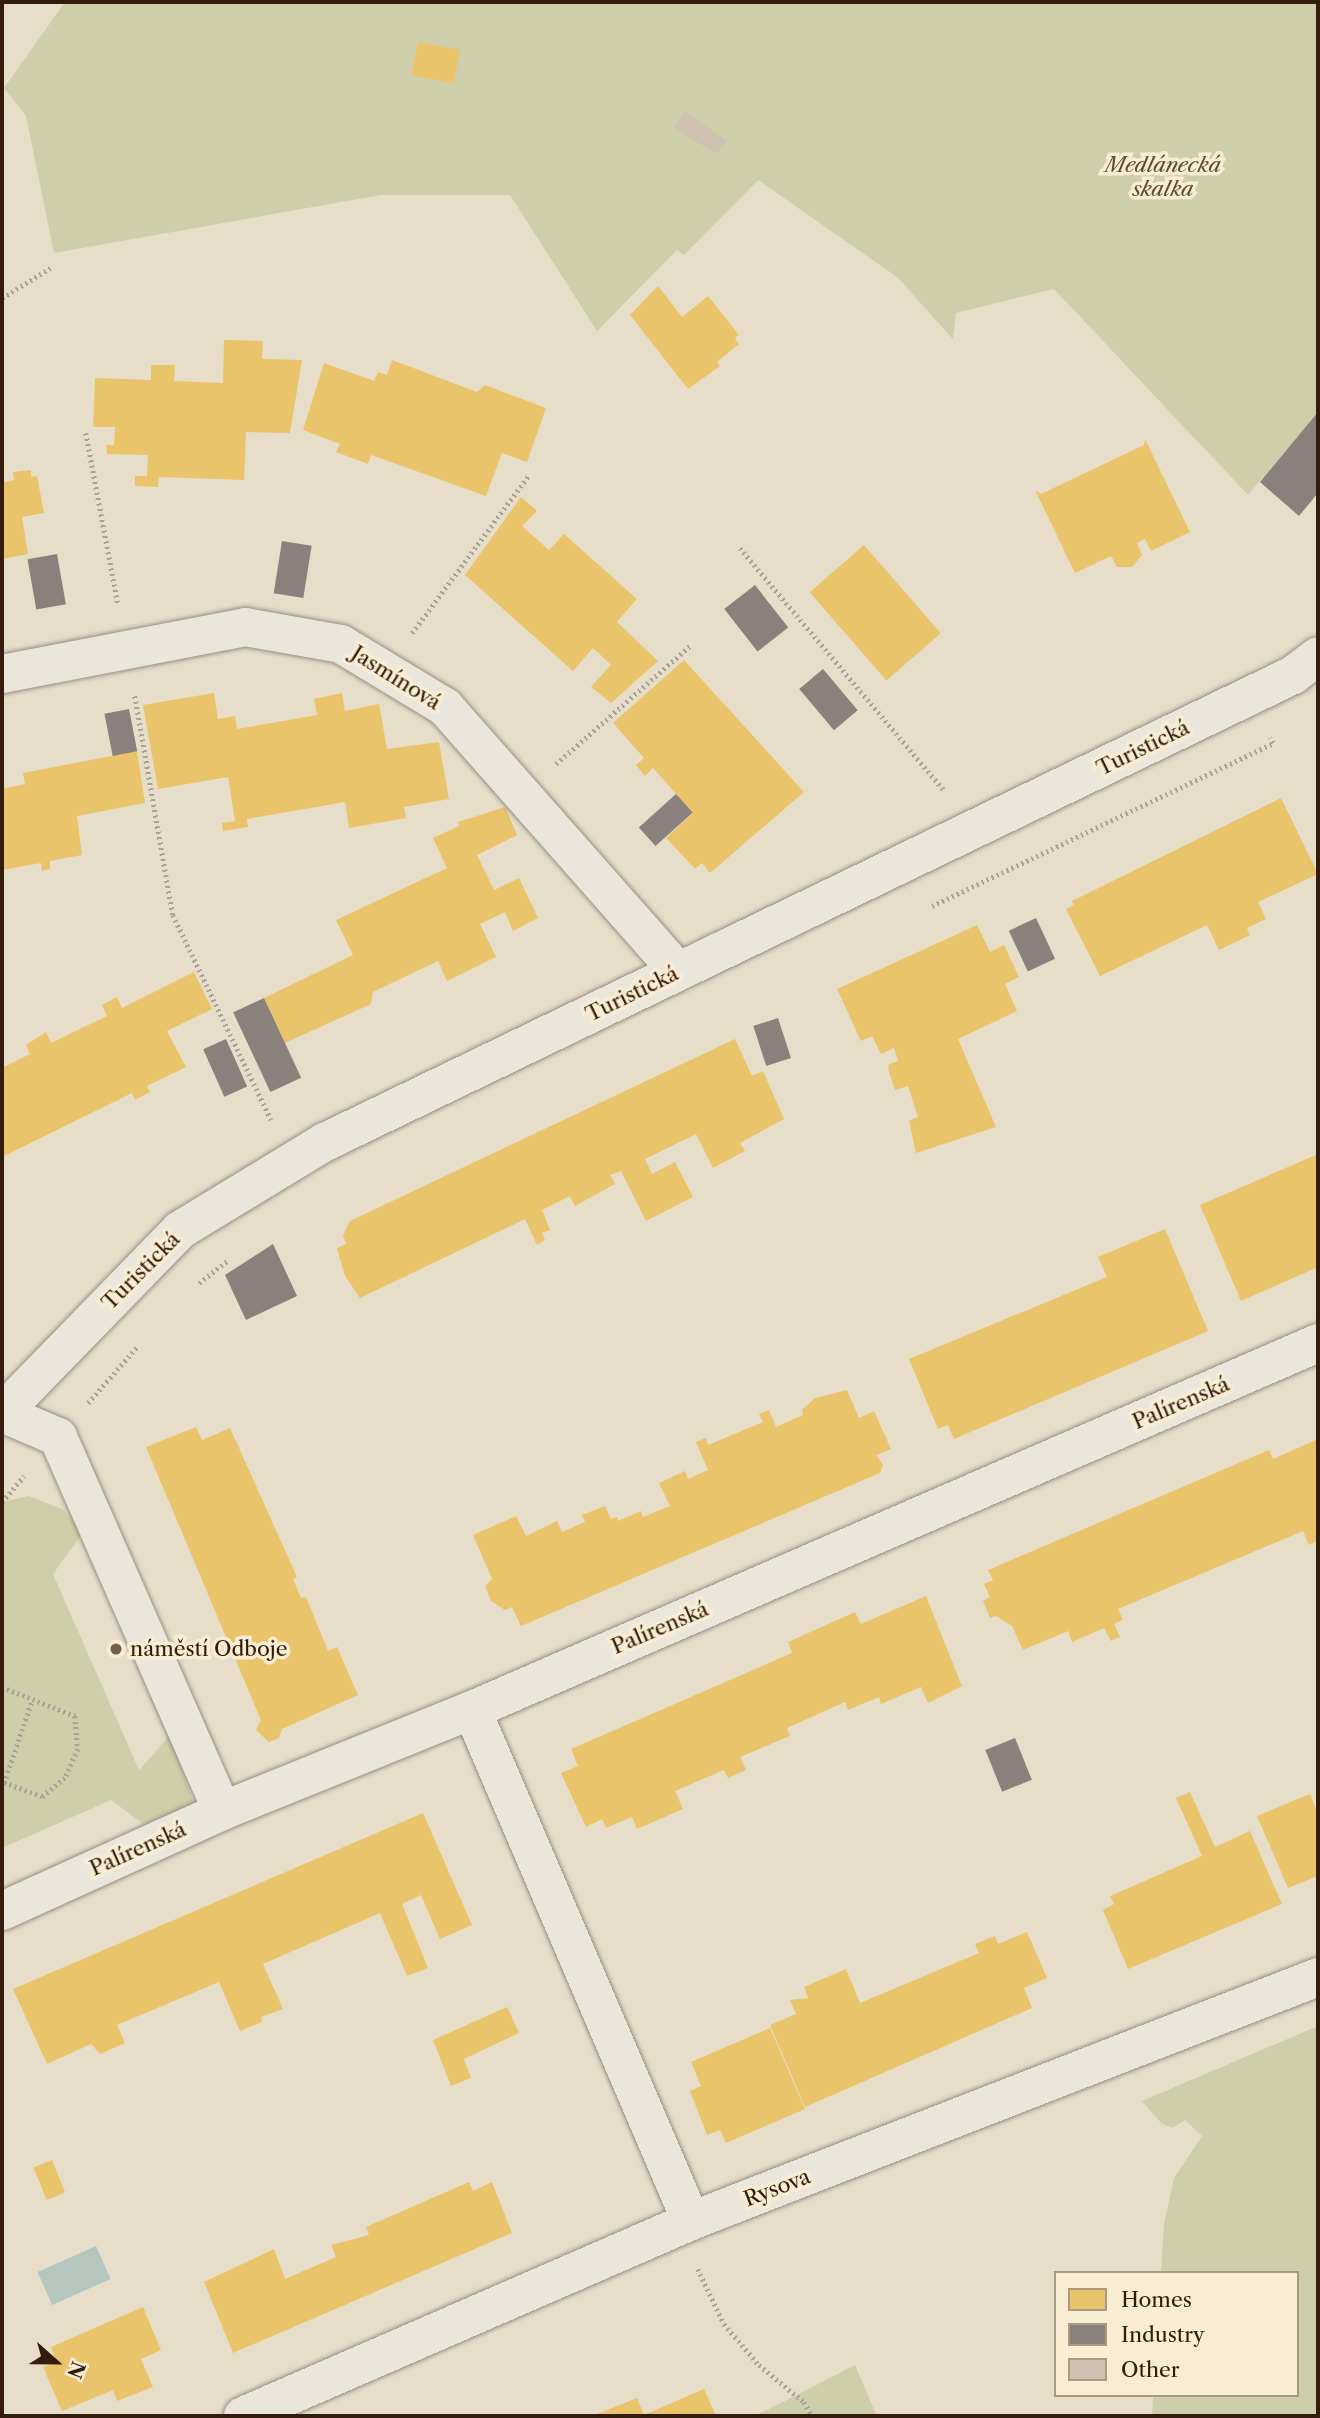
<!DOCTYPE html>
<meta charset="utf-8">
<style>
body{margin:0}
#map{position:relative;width:1320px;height:2418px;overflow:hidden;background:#e7dec9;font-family:"Libre Caslon Text",serif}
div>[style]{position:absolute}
.green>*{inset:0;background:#cecfaa}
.water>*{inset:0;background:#b5c6be;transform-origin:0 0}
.homes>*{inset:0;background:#e9c46a;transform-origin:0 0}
.industry>*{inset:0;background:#8a817c;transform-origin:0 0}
.building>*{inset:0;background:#d1c1b1}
.path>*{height:4.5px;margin-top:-2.25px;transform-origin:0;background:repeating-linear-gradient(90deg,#a8a298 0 2px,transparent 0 5.5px)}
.roads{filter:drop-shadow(0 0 2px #978f81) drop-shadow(0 0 2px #978f81)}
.minor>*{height:38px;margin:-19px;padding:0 19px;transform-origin:19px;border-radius:19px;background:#ebe6dc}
.dots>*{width:19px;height:19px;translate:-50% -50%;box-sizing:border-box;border:4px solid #f8ecd3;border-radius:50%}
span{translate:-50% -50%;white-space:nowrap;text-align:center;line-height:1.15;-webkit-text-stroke:7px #f8ecd3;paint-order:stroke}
.park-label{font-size:21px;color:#5c4e34;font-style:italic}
.street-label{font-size:21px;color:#331c0c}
.poi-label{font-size:21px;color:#331c0c}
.left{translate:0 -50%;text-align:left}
.frame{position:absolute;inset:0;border:4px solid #331c0c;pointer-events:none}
.legend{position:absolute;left:1054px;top:2271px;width:245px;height:126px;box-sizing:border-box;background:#f8ecd3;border:2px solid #a99983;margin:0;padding:9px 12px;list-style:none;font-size:21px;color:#331c0c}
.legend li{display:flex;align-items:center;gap:14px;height:35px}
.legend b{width:35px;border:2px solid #a99983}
.north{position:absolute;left:21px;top:2327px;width:70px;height:70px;-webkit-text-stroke:5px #f8ecd3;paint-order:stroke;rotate:111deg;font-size:19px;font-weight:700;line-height:28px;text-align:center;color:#331c0c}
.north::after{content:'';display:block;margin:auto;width:24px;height:32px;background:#331c0c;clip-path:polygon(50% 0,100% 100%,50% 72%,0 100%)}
</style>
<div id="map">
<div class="green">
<i style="clip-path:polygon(65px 2px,1318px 2px,1318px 413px,1248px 495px,1054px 289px,956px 313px,953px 339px,897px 277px,758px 180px,684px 255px,677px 250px,597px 331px,510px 195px,381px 195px,54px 253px,26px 116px,4px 88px)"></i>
<i style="clip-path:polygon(29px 1496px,62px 1509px,83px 1533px,53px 1574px,139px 1770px,170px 1735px,196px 1810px,150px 1829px,111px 1800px,2px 1848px,2px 1502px)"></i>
<i style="clip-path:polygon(1318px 2026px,1318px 2416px,1152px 2416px,1153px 2395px,1297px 2395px,1297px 2273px,1161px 2273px,1164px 2224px,1174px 2178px,1202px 2136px,1185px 2120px,1173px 2128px,1162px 2124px,1142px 2101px)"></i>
<i style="clip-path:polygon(855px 2365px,877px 2416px,754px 2416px,783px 2402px)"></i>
</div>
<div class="water">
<i style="left:96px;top:2246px;width:36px;height:64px;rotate:66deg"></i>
</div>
<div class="homes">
<i style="left:418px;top:42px;width:43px;height:34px;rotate:11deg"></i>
<i style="clip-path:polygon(658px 286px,682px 317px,708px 296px,739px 335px,735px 338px,739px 344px,717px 362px,720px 366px,688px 389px,630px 315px)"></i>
<i style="clip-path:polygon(224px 340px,263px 341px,262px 359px,302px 360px,290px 433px,246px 432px,244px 480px,159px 477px,158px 487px,135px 486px,135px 476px,147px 476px,148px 455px,107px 454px,106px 445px,114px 445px,115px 427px,93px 427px,95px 378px,151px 380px,151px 365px,175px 365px,174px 381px,223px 383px)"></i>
<i style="clip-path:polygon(392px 360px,477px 392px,485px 385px,546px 408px,527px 462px,502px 453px,486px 496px,371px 455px,368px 464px,336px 452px,340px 444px,303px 430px,324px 363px,374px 381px,378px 372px,387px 375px)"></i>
<i style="clip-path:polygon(1145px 439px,1190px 532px,1151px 551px,1145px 539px,1137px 543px,1142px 555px,1132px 567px,1117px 567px,1111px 556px,1075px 573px,1035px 490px,1041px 494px,1144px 445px)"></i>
<i style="clip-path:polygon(31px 470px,31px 477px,37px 476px,44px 513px,22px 517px,28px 554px,2px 559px,2px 483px,14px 480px,13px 472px)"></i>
<i style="clip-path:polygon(521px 497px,537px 511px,522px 526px,549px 550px,564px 534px,637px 599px,617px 622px,658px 661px,611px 703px,591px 687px,611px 665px,593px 648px,573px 671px,465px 575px)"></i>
<i style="left:864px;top:545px;width:117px;height:72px;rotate:49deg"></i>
<i style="clip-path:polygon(684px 660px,804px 792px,710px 873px,702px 863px,695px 869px,666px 838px,693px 813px,653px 768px,645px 776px,636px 765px,644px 758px,613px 723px)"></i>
<i style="clip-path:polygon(214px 693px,218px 719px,235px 716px,237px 729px,317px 715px,314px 699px,342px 693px,345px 711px,379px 704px,387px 749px,439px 742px,449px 799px,404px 807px,406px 818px,349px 828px,345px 802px,247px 819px,248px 827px,223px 831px,222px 823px,235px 821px,228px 777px,158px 789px,143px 705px)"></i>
<i style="clip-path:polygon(137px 751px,145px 803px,77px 816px,82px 855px,50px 861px,50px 869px,42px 871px,41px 863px,2px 870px,2px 789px,25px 784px,23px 773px)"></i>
<i style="clip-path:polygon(1281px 798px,1318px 874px,1258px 902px,1266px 919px,1247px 928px,1250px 935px,1219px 950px,1207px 925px,1100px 976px,1066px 909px,1074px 905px,1072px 901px)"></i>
<i style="clip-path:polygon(505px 807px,517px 835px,477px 855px,494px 890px,519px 878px,538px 918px,513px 931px,505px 912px,480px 924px,496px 957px,447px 981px,438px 961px,373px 992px,371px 1004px,285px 1043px,264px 998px,353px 955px,336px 920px,447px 868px,433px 838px,459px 826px,458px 822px)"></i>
<i style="clip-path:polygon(977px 925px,990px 952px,1004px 945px,1019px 977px,1005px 984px,1017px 1011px,958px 1039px,996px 1127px,916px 1153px,909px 1121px,918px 1117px,908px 1086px,895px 1090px,889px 1072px,888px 1065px,898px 1061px,894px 1048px,881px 1054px,872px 1036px,861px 1041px,837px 989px)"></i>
<i style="clip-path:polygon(194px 972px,212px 1009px,167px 1031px,186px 1067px,147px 1086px,150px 1092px,135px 1100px,132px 1093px,2px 1157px,2px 1068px,30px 1054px,26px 1045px,46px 1032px,51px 1043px,107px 1016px,102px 1005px,117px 997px,122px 1008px)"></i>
<i style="clip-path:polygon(735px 1039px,752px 1076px,763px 1071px,784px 1119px,740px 1143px,745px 1151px,713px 1168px,696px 1134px,645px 1159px,652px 1174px,675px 1162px,693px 1197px,646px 1221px,621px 1171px,610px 1175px,615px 1184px,575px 1206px,570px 1196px,542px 1210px,550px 1230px,542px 1233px,545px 1240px,537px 1245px,525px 1219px,360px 1298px,345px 1276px,337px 1248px,346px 1244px,343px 1236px,350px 1221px)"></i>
<i style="clip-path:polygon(1318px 1154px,1318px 1267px,1241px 1301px,1200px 1205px)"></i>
<i style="clip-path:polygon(1165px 1229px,1208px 1331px,954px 1439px,948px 1425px,938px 1429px,909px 1359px,1107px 1277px,1098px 1257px)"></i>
<i style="clip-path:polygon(847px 1390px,859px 1418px,874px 1411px,891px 1449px,876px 1455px,883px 1465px,880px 1473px,521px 1626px,512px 1607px,505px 1610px,491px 1601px,485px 1586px,492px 1579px,473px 1535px,516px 1516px,526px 1536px,557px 1521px,562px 1532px,585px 1522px,582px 1515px,605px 1506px,611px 1519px,617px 1517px,618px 1521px,641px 1511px,643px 1517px,670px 1506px,659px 1483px,685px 1471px,688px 1479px,708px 1470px,696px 1442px,706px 1438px,708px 1445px,763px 1422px,759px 1414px,769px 1410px,776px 1427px,803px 1415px,802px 1410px,815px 1398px)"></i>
<i style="clip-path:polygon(196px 1427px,202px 1440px,230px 1428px,297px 1577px,293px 1579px,301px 1598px,306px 1597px,328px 1651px,337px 1647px,358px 1695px,282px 1729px,279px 1738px,269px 1742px,256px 1730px,261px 1720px,146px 1447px)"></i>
<i style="clip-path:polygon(1318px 1439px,1318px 1541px,1309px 1545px,1303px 1531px,1118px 1609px,1123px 1620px,1114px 1624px,1120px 1637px,1111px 1641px,1104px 1628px,1072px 1642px,1068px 1631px,1023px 1650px,1012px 1626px,996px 1616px,990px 1618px,983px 1601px,990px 1597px,984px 1584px,993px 1580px,988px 1570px,1269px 1450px,1273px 1459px)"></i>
<i style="clip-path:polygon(926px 1596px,962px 1686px,928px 1703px,921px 1687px,881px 1704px,879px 1697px,848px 1710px,845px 1702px,787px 1728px,790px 1736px,740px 1757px,746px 1770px,728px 1778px,724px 1770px,675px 1791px,683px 1809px,637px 1829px,632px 1817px,606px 1828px,602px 1819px,586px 1827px,561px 1773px,578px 1766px,571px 1749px,792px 1653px,788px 1642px,855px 1612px,861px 1624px)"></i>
<i style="clip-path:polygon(1190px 1792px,1215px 1847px,1250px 1831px,1282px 1904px,1128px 1969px,1103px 1910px,1114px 1904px,1110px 1896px,1202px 1856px,1176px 1798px)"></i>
<i style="clip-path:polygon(1310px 1794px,1318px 1815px,1318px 1876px,1288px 1888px,1257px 1816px)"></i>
<i style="clip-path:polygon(423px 1813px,472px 1925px,440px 1939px,421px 1895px,402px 1904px,428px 1968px,407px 1976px,380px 1913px,263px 1964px,283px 2009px,261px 2017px,262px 2022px,240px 2031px,219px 1982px,117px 2025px,125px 2043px,100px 2054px,91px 2044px,47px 2064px,13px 1989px)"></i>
<i style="clip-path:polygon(1027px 1932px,1047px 1978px,1024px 1988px,1032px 2008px,805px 2107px,770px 2025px,796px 2014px,790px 2000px,808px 1998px,804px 1987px,846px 1969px,860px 2003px,979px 1953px,975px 1944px,995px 1936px,998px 1944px)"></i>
<i style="clip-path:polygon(507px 2007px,519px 2033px,464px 2059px,471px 2078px,451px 2086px,433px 2040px)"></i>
<i style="clip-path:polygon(770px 2028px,805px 2109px,726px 2143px,720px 2130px,707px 2135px,690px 2091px,701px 2086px,691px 2062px)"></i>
<i style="left:52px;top:2160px;width:35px;height:20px;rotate:68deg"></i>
<i style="clip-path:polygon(469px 2182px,473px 2191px,492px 2182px,512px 2233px,233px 2353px,204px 2282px,274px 2249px,285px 2279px,336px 2257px,331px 2245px,369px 2235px,366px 2227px)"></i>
<i style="clip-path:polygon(143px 2307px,161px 2350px,141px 2359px,153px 2387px,117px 2401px,113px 2390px,62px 2411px,43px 2367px,56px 2362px,51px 2347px)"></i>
<i style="clip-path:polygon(704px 2389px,716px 2416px,592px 2416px,637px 2398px,644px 2415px)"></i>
</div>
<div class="industry">
<i style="clip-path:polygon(1318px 412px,1318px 493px,1299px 516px,1260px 482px)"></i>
<i style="left:282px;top:541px;width:30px;height:53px;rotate:9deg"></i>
<i style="left:57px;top:554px;width:51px;height:30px;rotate:80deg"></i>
<i style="left:755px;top:585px;width:54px;height:39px;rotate:52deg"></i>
<i style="left:823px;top:669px;width:54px;height:31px;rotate:50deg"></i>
<i style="left:129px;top:709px;width:43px;height:25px;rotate:79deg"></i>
<i style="left:676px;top:794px;width:25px;height:50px;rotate:48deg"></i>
<i style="left:1036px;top:918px;width:45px;height:30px;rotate:65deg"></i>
<i style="left:264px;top:998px;width:88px;height:34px;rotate:65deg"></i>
<i style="left:778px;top:1018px;width:42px;height:26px;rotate:72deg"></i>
<i style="left:226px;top:1039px;width:52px;height:25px;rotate:66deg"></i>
<i style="clip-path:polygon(273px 1244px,297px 1296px,246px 1320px,225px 1275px)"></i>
<i style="left:1015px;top:1738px;width:45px;height:32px;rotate:68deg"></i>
</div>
<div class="building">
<i style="clip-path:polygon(685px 111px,727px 141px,717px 154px,673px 128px)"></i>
</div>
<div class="path">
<i style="left:2px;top:298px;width:57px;rotate:-32deg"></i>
<i style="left:86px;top:433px;width:174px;rotate:79.4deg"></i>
<i style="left:740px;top:548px;width:317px;rotate:49.9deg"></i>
<i style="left:412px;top:633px;width:195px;rotate:-53.5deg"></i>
<i style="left:135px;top:696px;width:222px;rotate:80.2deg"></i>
<i style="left:173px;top:915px;width:227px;rotate:64.4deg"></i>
<i style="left:556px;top:764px;width:181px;rotate:-41.4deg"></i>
<i style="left:932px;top:906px;width:378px;rotate:-25.5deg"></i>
<i style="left:1273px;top:743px;width:6px;rotate:-121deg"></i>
<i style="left:199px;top:1283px;width:37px;rotate:-38deg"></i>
<i style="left:88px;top:1403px;width:74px;rotate:-48.8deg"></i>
<i style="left:2px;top:1502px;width:34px;rotate:-50deg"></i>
<i style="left:2px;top:1687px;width:79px;rotate:21.7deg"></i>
<i style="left:75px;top:1716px;width:33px;rotate:85deg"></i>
<i style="left:78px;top:1749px;width:32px;rotate:114deg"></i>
<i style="left:65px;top:1778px;width:30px;rotate:140deg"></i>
<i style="left:42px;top:1797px;width:43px;rotate:-159.4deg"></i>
<i style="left:4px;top:1783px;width:88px;rotate:-71.4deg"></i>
<i style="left:698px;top:2269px;width:61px;rotate:64.7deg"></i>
<i style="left:724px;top:2324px;width:54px;rotate:49.5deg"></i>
<i style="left:759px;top:2365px;width:58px;rotate:39.4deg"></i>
<i style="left:804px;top:2402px;width:16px;rotate:60deg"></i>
</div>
<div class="roads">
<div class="minor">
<i style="left:2px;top:674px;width:248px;rotate:-10.9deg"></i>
<i style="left:245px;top:627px;width:97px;rotate:10deg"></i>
<i style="left:341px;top:644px;width:122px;rotate:31.2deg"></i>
<i style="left:445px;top:707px;width:352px;rotate:48.6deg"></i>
<i style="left:2px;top:1413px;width:255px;rotate:-45.8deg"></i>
<i style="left:180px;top:1230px;width:170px;rotate:-31.3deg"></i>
<i style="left:325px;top:1142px;width:1075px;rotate:-25.75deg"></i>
<i style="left:1293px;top:675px;width:31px;rotate:-37deg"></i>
<i style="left:2px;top:1413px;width:61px;rotate:23.2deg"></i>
<i style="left:58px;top:1437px;width:408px;rotate:66.3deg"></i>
<i style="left:472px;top:1710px;width:556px;rotate:66.8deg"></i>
<i style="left:2px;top:1911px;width:242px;rotate:-24.4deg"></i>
<i style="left:222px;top:1811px;width:270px;rotate:-22deg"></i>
<i style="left:472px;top:1710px;width:922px;rotate:-23.45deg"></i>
<i style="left:243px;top:2416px;width:489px;rotate:-23.5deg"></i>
<i style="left:691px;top:2221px;width:673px;rotate:-21.26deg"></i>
</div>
</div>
<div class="dots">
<i style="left:116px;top:1649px;background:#72604e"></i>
</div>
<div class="park-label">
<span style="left:1163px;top:177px">Medlánecká<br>skalka</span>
</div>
<div class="street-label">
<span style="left:396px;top:678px;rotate:32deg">Jasmínová</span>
<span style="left:1143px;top:748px;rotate:-26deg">Turistická</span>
<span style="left:632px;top:994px;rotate:-26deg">Turistická</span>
<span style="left:141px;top:1271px;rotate:-45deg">Turistická</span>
<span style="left:1181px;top:1403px;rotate:-23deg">Palírenská</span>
<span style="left:660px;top:1628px;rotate:-23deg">Palírenská</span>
<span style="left:138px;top:1849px;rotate:-24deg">Palírenská</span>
<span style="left:777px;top:2188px;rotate:-21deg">Rysova</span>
</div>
<div class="poi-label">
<span class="left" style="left:130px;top:1649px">náměstí Odboje</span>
</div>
<div class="frame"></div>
<ul class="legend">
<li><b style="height:19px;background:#e9c46a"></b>Homes</li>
<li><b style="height:19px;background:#8a817c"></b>Industry</li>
<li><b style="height:19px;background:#d1c1b1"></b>Other</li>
</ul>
<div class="north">N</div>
</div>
